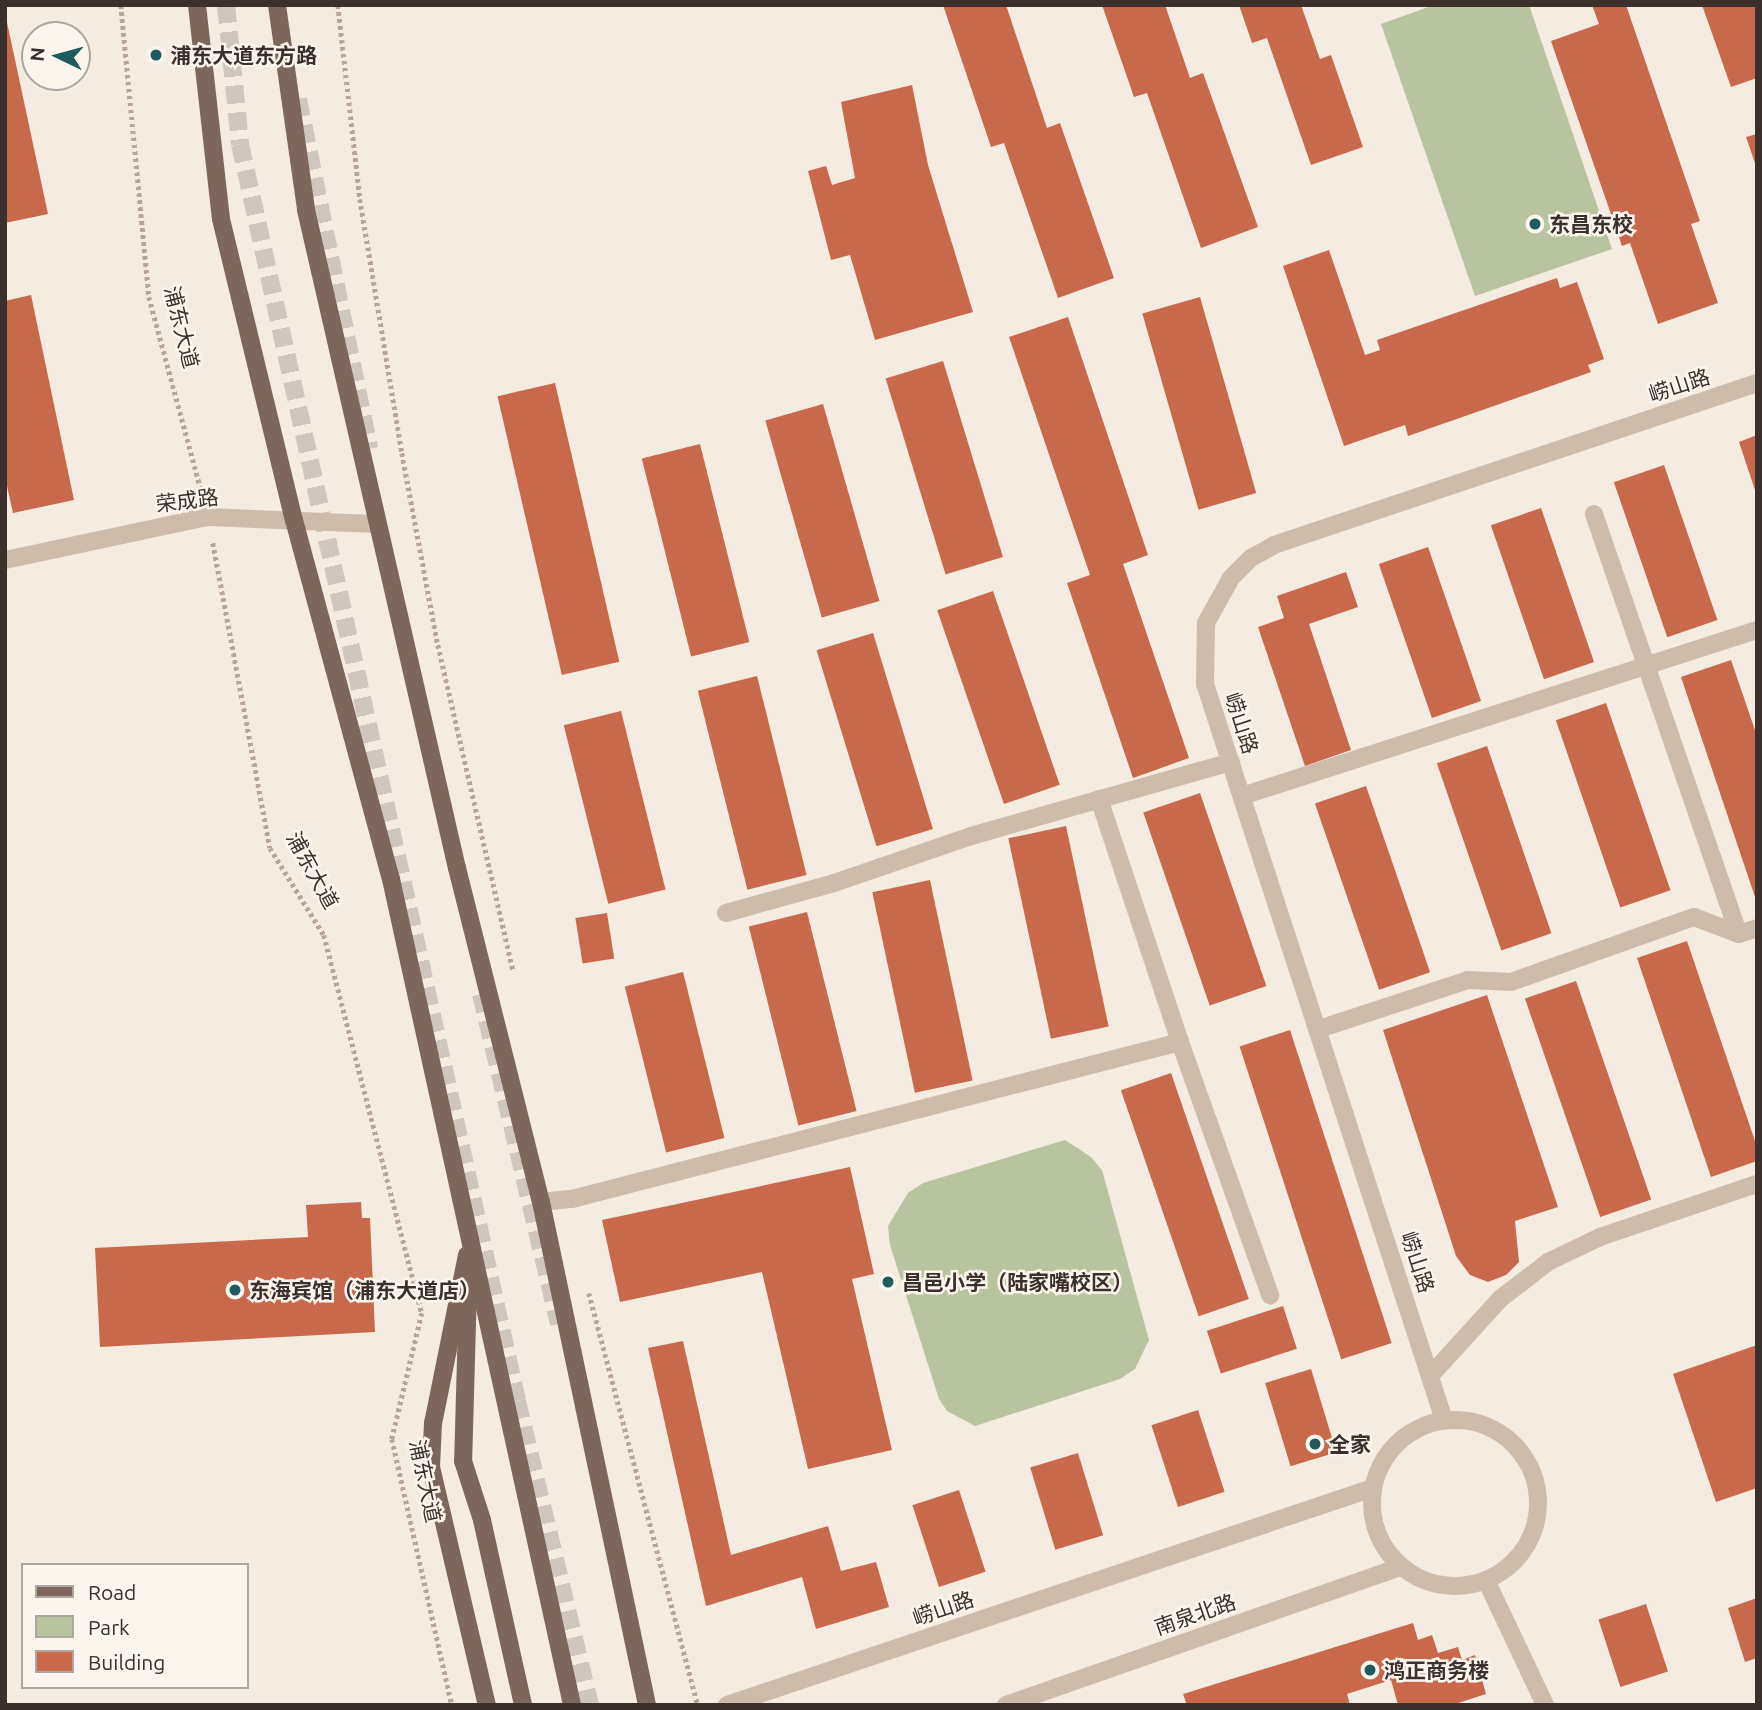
<!DOCTYPE html>
<meta charset="utf-8">
<style>
body{margin:0}
#map{position:relative;width:1762px;height:1710px;overflow:hidden;background:#f4ebe1;font-family:Ubuntu,"Noto Sans SC",sans-serif}
div>[style]{position:absolute}
.green>*{inset:0;background:#b8c4a0}
.building>*{inset:0;background:#c8694b;transform-origin:0 0}
.primary-tunnel>*{height:18px;margin-top:-9px;transform-origin:0;background:repeating-linear-gradient(90deg,#cfc6bd 0 18px,transparent 0 27px)}
.path>*{height:4.5px;margin-top:-2.25px;transform-origin:0;background:repeating-linear-gradient(90deg,#b9a596 0 3.5px,transparent 0 7px)}
.service>*{height:18px;margin:-9px;padding:0 9px;transform-origin:9px;border-radius:9px;background:#cdbbac}
.minor>*{height:18px;margin:-9px;padding:0 9px;transform-origin:9px;border-radius:9px;background:#cdbbac}
.tertiary>*{height:18px;margin:-9px;padding:0 9px;transform-origin:9px;border-radius:9px;background:#cdbbac}
.tertiary>.ring{margin:-9px;padding:0;box-sizing:content-box;background:none;border:18px solid #cdbbac;border-radius:50%}
.primary>*{height:18px;margin:-9px;padding:0 9px;transform-origin:9px;border-radius:9px;background:#7d675c}
.dots>*{width:19px;height:19px;translate:-50% -50%;box-sizing:border-box;border:4px solid #fbf5ee;border-radius:50%}
span{translate:-50% -50%;white-space:nowrap;text-align:center;line-height:1.15;-webkit-text-stroke:5px #fbf5ee;paint-order:stroke}
.poi-label{font-size:21px;color:#3b302b;font-weight:700}
.left{translate:0 -50%;text-align:left}
.street-label{font-size:21px;color:#3b302b}
.frame{position:absolute;inset:0;border:7px solid #3b302b;pointer-events:none}
.legend{position:absolute;left:21px;top:1563px;width:228px;height:126px;box-sizing:border-box;background:#fbf5ee;border:2px solid #aea6a0;margin:0;padding:9px 12px;list-style:none;font-size:21px;color:#3b302b}
.legend li{display:flex;align-items:center;gap:14px;height:35px}
.legend b{width:35px;border:2px solid #aea6a0}
.north{position:absolute;left:21px;top:21px;width:70px;height:70px;box-sizing:border-box;background:#fbf5ee;border:2px solid #aea6a0;border-radius:50%;rotate:275deg;font-size:19px;font-weight:700;line-height:28px;text-align:center;color:#3b302b}
.north::after{content:'';display:block;margin:auto;width:24px;height:32px;background:#1f5a5e;clip-path:polygon(50% 0,100% 100%,50% 72%,0 100%)}
</style>
<div id="map">
<div class="green">
<i style="clip-path:polygon(1434px 5px,1529px 5px,1612px 249px,1475px 296px,1381px 24px)"></i>
<i style="clip-path:polygon(1065px 1140px,1091px 1157px,1102px 1170px,1149px 1340px,1135px 1369px,1120px 1379px,975px 1426px,947px 1411px,939px 1399px,890px 1245px,888px 1226px,908px 1193px,923px 1183px)"></i>
</div>
<div class="building">
<i style="clip-path:polygon(943px 5px,1006px 5px,1047px 128px,1060px 123px,1114px 278px,1058px 298px,1004px 143px,991px 147px)"></i>
<i style="clip-path:polygon(1102px 5px,1165px 5px,1190px 78px,1203px 73px,1258px 227px,1201px 248px,1147px 93px,1134px 97px)"></i>
<i style="clip-path:polygon(1239px 5px,1301px 5px,1320px 59px,1331px 55px,1363px 147px,1311px 165px,1267px 38px,1252px 43px)"></i>
<i style="clip-path:polygon(1592px 5px,1626px 5px,1700px 221px,1691px 224px,1718px 303px,1658px 324px,1630px 243px,1622px 246px,1551px 41px,1599px 24px)"></i>
<i style="clip-path:polygon(1702px 5px,1757px 5px,1757px 78px,1731px 87px)"></i>
<i style="clip-path:polygon(5px 13px,48px 214px,5px 223px)"></i>
<i style="clip-path:polygon(912px 85px,928px 165px,973px 312px,875px 340px,850px 255px,831px 260px,808px 171px,826px 166px,832px 185px,855px 178px,841px 102px)"></i>
<i style="clip-path:polygon(1757px 134px,1757px 166px,1756px 166px,1746px 137px)"></i>
<i style="clip-path:polygon(1329px 250px,1365px 355px,1380px 350px,1377px 340px,1557px 278px,1560px 288px,1577px 282px,1604px 359px,1588px 365px,1591px 372px,1408px 436px,1405px 425px,1344px 446px,1283px 266px)"></i>
<i style="clip-path:polygon(31px 295px,74px 500px,13px 513px,5px 477px,5px 301px)"></i>
<i style="left:1200px;top:297px;width:204px;height:60px;rotate:74deg"></i>
<i style="clip-path:polygon(1068px 317px,1148px 555px,1123px 564px,1189px 758px,1133px 778px,1067px 583px,1090px 575px,1009px 337px)"></i>
<i style="left:943px;top:361px;width:205px;height:60px;rotate:73deg"></i>
<i style="left:555px;top:383px;width:286px;height:59px;rotate:77deg"></i>
<i style="left:823px;top:404px;width:205px;height:60px;rotate:74deg"></i>
<i style="clip-path:polygon(1757px 435px,1757px 493px,1756px 493px,1739px 442px)"></i>
<i style="left:700px;top:444px;width:204px;height:60px;rotate:76deg"></i>
<i style="left:1664px;top:465px;width:164px;height:53px;rotate:71deg"></i>
<i style="left:1541px;top:508px;width:163px;height:53px;rotate:71deg"></i>
<i style="left:1428px;top:547px;width:163px;height:52px;rotate:71deg"></i>
<i style="clip-path:polygon(1346px 572px,1358px 607px,1309px 624px,1351px 750px,1305px 766px,1258px 627px,1284px 618px,1277px 596px)"></i>
<i style="left:993px;top:591px;width:205px;height:59px;rotate:71deg"></i>
<i style="left:873px;top:633px;width:205px;height:59px;rotate:73deg"></i>
<i style="clip-path:polygon(1731px 660px,1757px 736px,1756px 900px,1681px 677px)"></i>
<i style="left:757px;top:676px;width:205px;height:61px;rotate:76deg"></i>
<i style="left:1606px;top:703px;width:198px;height:53px;rotate:71deg"></i>
<i style="left:621px;top:711px;width:184px;height:59px;rotate:76deg"></i>
<i style="left:1487px;top:746px;width:198px;height:53px;rotate:71deg"></i>
<i style="left:1366px;top:786px;width:197px;height:54px;rotate:71deg"></i>
<i style="left:1200px;top:793px;width:204px;height:60px;rotate:71deg"></i>
<i style="left:1066px;top:826px;width:205px;height:59px;rotate:78deg"></i>
<i style="left:930px;top:880px;width:205px;height:59px;rotate:78deg"></i>
<i style="left:807px;top:912px;width:205px;height:60px;rotate:76deg"></i>
<i style="left:607px;top:913px;width:46px;height:32px;rotate:81deg"></i>
<i style="clip-path:polygon(1687px 941px,1757px 1147px,1757px 1161px,1711px 1177px,1637px 958px)"></i>
<i style="left:683px;top:972px;width:171px;height:60px;rotate:76deg"></i>
<i style="left:1576px;top:981px;width:231px;height:54px;rotate:71deg"></i>
<i style="clip-path:polygon(1487px 995px,1558px 1207px,1515px 1221px,1519px 1262px,1506px 1275px,1488px 1282px,1470px 1275px,1456px 1256px,1383px 1030px)"></i>
<i style="left:1290px;top:1030px;width:329px;height:53px;rotate:72deg"></i>
<i style="left:1171px;top:1073px;width:239px;height:53px;rotate:71deg"></i>
<i style="clip-path:polygon(850px 1167px,874px 1274px,852px 1279px,892px 1450px,808px 1469px,762px 1272px,620px 1302px,602px 1220px)"></i>
<i style="clip-path:polygon(361px 1202px,362px 1218px,370px 1218px,375px 1332px,100px 1347px,95px 1248px,308px 1237px,306px 1205px)"></i>
<i style="left:1283px;top:1306px;width:45px;height:80px;rotate:72deg"></i>
<i style="clip-path:polygon(683px 1341px,731px 1555px,828px 1526px,841px 1571px,876px 1562px,889px 1607px,816px 1629px,802px 1577px,706px 1606px,648px 1348px)"></i>
<i style="clip-path:polygon(1757px 1345px,1757px 1488px,1716px 1502px,1673px 1374px)"></i>
<i style="left:1311px;top:1369px;width:87px;height:48px;rotate:73deg"></i>
<i style="left:1198px;top:1410px;width:86px;height:49px;rotate:72deg"></i>
<i style="left:1078px;top:1453px;width:86px;height:50px;rotate:73deg"></i>
<i style="left:959px;top:1490px;width:86px;height:49px;rotate:72deg"></i>
<i style="clip-path:polygon(1757px 1598px,1757px 1658px,1745px 1662px,1728px 1608px)"></i>
<i style="left:1646px;top:1604px;width:71px;height:50px;rotate:72deg"></i>
<i style="clip-path:polygon(1413px 1623px,1418px 1640px,1432px 1635px,1438px 1653px,1458px 1647px,1462px 1660px,1475px 1655px,1486px 1694px,1452px 1705px,1398px 1705px,1391px 1680px,1347px 1694px,1350px 1705px,1187px 1705px,1183px 1694px)"></i>
</div>
<div class="primary-tunnel">
<i style="left:226px;top:5px;width:140px;rotate:84.2deg"></i>
<i style="left:240px;top:144px;width:1287px;rotate:77.57deg"></i>
<i style="left:517px;top:1401px;width:313px;rotate:76.5deg"></i>
<i style="left:298px;top:99px;width:357px;rotate:78.5deg"></i>
<i style="left:481px;top:994px;width:339px;rotate:76.7deg"></i>
</div>
<div class="path">
<i style="left:121px;top:5px;width:293px;rotate:84.5deg"></i>
<i style="left:149px;top:297px;width:203px;rotate:74.9deg"></i>
<i style="left:338px;top:5px;width:195px;rotate:83.5deg"></i>
<i style="left:360px;top:199px;width:257px;rotate:80.6deg"></i>
<i style="left:402px;top:453px;width:195px;rotate:79.4deg"></i>
<i style="left:438px;top:645px;width:335px;rotate:77deg"></i>
<i style="left:213px;top:543px;width:310px;rotate:79.4deg"></i>
<i style="left:270px;top:848px;width:102px;rotate:58.2deg"></i>
<i style="left:324px;top:935px;width:390px;rotate:75.5deg"></i>
<i style="left:422px;top:1313px;width:130px;rotate:103.4deg"></i>
<i style="left:392px;top:1439px;width:273px;rotate:77.3deg"></i>
<i style="left:589px;top:1293px;width:426px;rotate:75.2deg"></i>
</div>
<div class="service">
<i style="left:1594px;top:514px;width:444px;rotate:71deg"></i>
<i style="left:1242px;top:796px;width:541px;rotate:-17.87deg"></i>
<i style="left:726px;top:913px;width:112px;rotate:-15.5deg"></i>
<i style="left:834px;top:883px;width:145px;rotate:-18.9deg"></i>
<i style="left:971px;top:836px;width:270px;rotate:-15.9deg"></i>
<i style="left:1319px;top:1029px;width:157px;rotate:-18.2deg"></i>
<i style="left:1468px;top:980px;width:43px;rotate:2.7deg"></i>
<i style="left:1511px;top:982px;width:194px;rotate:-19.6deg"></i>
<i style="left:1694px;top:917px;width:48px;rotate:20.7deg"></i>
<i style="left:1739px;top:934px;width:19px;rotate:-18deg"></i>
<i style="left:1180px;top:1042px;width:269px;rotate:70.4deg"></i>
<i style="left:541px;top:1202px;width:31px;rotate:-6deg"></i>
<i style="left:572px;top:1199px;width:628px;rotate:-14.48deg"></i>
<i style="left:1180px;top:1042px;width:256px;rotate:-108.4deg"></i>
<i style="left:1430px;top:1376px;width:104px;rotate:-47.7deg"></i>
<i style="left:1500px;top:1299px;width:61px;rotate:-37.6deg"></i>
<i style="left:1548px;top:1262px;width:58px;rotate:-25.7deg"></i>
<i style="left:1600px;top:1237px;width:166px;rotate:-18.7deg"></i>
</div>
<div class="minor">
<i style="left:5px;top:560px;width:208px;rotate:-12deg"></i>
<i style="left:208px;top:517px;width:170px;rotate:2.4deg"></i>
<i style="left:727px;top:1705px;width:681px;rotate:-18.57deg"></i>
<i style="left:1006px;top:1705px;width:417px;rotate:-19.3deg"></i>
</div>
<div class="tertiary">
<i class="ring" style="left:1372px;top:1420px;width:148px;height:148px"></i>
<i style="left:1444px;top:1420px;width:774px;rotate:-107.99deg"></i>
<i style="left:1205px;top:684px;width:61px;rotate:-89.1deg"></i>
<i style="left:1206px;top:623px;width:51px;rotate:-60.9deg"></i>
<i style="left:1231px;top:578px;width:28px;rotate:-45deg"></i>
<i style="left:1251px;top:558px;width:26px;rotate:-29deg"></i>
<i style="left:1274px;top:545px;width:509px;rotate:-18.54deg"></i>
<i style="left:1486px;top:1580px;width:138px;rotate:64.7deg"></i>
</div>
<div class="primary">
<i style="left:197px;top:5px;width:215px;rotate:83.6deg"></i>
<i style="left:221px;top:219px;width:310px;rotate:76.4deg"></i>
<i style="left:294px;top:520px;width:372px;rotate:74.9deg"></i>
<i style="left:391px;top:879px;width:846px;rotate:77.64deg"></i>
<i style="left:277px;top:5px;width:207px;rotate:81.9deg"></i>
<i style="left:306px;top:210px;width:675px;rotate:77.08deg"></i>
<i style="left:457px;top:868px;width:344px;rotate:75.9deg"></i>
<i style="left:541px;top:1202px;width:514px;rotate:78.1deg"></i>
<i style="left:467px;top:1255px;width:171px;rotate:101.4deg"></i>
<i style="left:433px;top:1423px;width:44px;rotate:92.6deg"></i>
<i style="left:431px;top:1467px;width:244px;rotate:76.8deg"></i>
<i style="left:468px;top:1287px;width:174px;rotate:91.6deg"></i>
<i style="left:463px;top:1461px;width:62px;rotate:72.1deg"></i>
<i style="left:482px;top:1520px;width:189px;rotate:77.5deg"></i>
</div>
<div class="dots">
<i style="left:156px;top:55px;background:#1f5a5e"></i>
<i style="left:1535px;top:224px;background:#1f5a5e"></i>
<i style="left:888px;top:1282px;background:#1f5a5e"></i>
<i style="left:235px;top:1290px;background:#1f5a5e"></i>
<i style="left:1315px;top:1444px;background:#1f5a5e"></i>
<i style="left:1370px;top:1670px;background:#1f5a5e"></i>
</div>
<div class="poi-label">
<span class="left" style="left:170px;top:55px">浦东大道东方路</span>
<span class="left" style="left:1549px;top:224px">东昌东校</span>
<span class="left" style="left:902px;top:1282px">昌邑小学（陆家嘴校区）</span>
<span class="left" style="left:249px;top:1290px">东海宾馆（浦东大道店）</span>
<span class="left" style="left:1329px;top:1444px">全家</span>
<span class="left" style="left:1384px;top:1670px">鸿正商务楼</span>
</div>
<div class="street-label">
<span style="left:182px;top:327px;rotate:76deg">浦东大道</span>
<span style="left:1679px;top:385px;rotate:-18deg">崂山路</span>
<span style="left:187px;top:500px;rotate:-7deg">荣成路</span>
<span style="left:1242px;top:723px;rotate:72deg">崂山路</span>
<span style="left:313px;top:870px;rotate:61deg">浦东大道</span>
<span style="left:1418px;top:1262px;rotate:72deg">崂山路</span>
<span style="left:426px;top:1481px;rotate:78deg">浦东大道</span>
<span style="left:943px;top:1608px;rotate:-19deg">崂山路</span>
<span style="left:1195px;top:1614px;rotate:-19deg">南泉北路</span>
</div>
<div class="frame"></div>
<ul class="legend">
<li><b style="height:9px;background:#7d675c"></b>Road</li>
<li><b style="height:19px;background:#b8c4a0"></b>Park</li>
<li><b style="height:19px;background:#c8694b"></b>Building</li>
</ul>
<div class="north">N</div>
</div>
